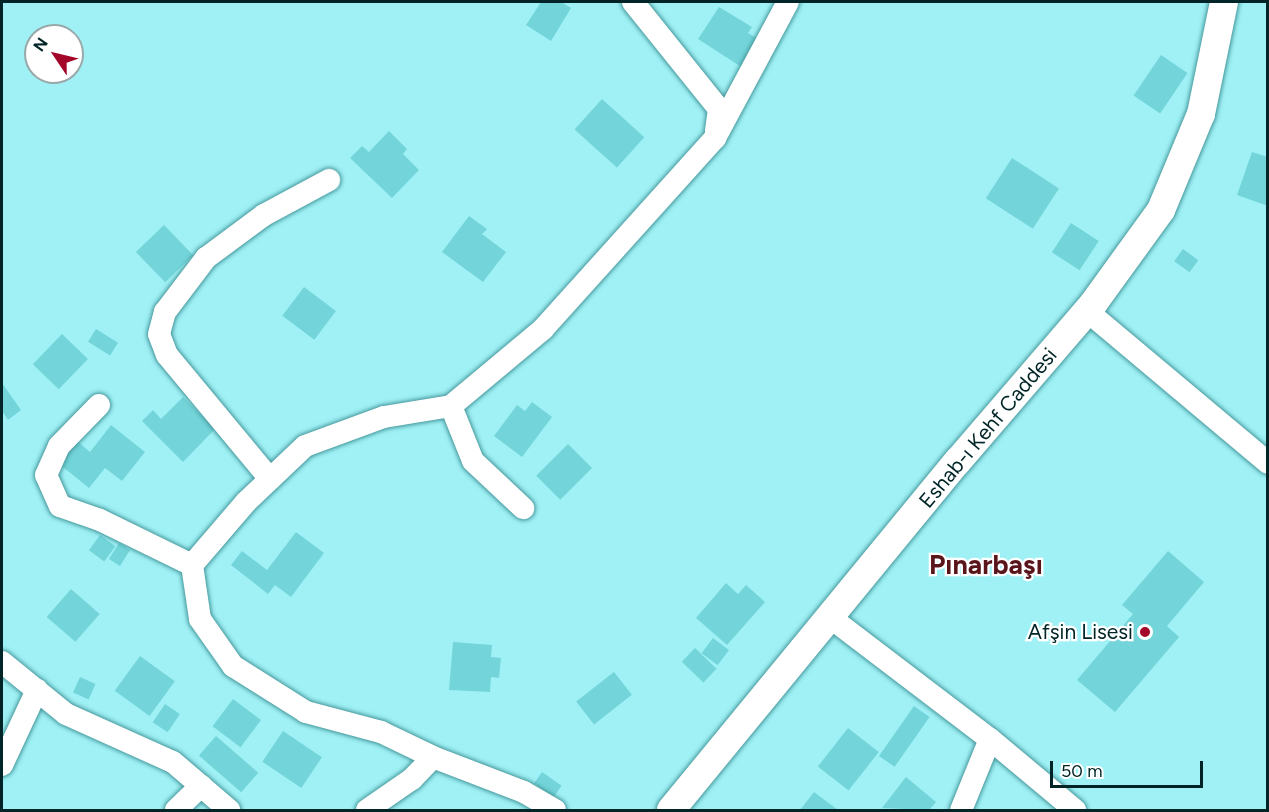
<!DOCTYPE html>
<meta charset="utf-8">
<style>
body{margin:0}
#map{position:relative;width:1269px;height:812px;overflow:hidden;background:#9ff1f5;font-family:Figtree,sans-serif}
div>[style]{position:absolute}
.building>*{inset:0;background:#73d5da;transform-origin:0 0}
.roads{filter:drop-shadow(0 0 2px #46989c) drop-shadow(0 0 2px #46989c)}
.minor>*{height:22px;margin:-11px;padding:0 11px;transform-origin:11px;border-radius:11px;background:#fff}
.tertiary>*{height:28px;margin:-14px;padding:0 14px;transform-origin:14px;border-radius:14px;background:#fff}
.dots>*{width:16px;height:16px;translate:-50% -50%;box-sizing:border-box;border:3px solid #fff;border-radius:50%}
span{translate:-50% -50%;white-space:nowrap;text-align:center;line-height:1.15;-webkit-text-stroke:4.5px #fff;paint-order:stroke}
.street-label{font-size:21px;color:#012527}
.poi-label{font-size:21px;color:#012527}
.right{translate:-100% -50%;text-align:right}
.district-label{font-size:27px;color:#5a151b;font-weight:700}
.frame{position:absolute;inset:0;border:3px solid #012527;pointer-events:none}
.north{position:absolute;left:24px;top:24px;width:60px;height:60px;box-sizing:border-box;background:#fff;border:2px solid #99a8a9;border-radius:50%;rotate:305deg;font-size:16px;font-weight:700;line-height:24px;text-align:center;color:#012527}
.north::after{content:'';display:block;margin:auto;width:21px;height:27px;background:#a30629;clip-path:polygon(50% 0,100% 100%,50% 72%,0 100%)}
.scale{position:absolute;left:1050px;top:761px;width:153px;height:27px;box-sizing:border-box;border:3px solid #012527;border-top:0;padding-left:8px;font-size:18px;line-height:21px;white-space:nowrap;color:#012527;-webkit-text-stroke:4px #fff;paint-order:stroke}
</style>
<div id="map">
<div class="building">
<i style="clip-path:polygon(541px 2px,561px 2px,571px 8px,551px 41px,526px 25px)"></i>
<i style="clip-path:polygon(719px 7px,752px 27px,748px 33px,761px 41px,743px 68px,698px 39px)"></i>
<i style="left:1161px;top:55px;width:32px;height:49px;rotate:34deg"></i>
<i style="left:602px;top:99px;width:57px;height:41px;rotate:42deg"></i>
<i style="clip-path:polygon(389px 131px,407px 149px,403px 154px,419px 170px,392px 198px,350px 158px,362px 146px,369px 152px)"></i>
<i style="clip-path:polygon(1252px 152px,1268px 157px,1268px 206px,1237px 195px)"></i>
<i style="left:1012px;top:158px;width:56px;height:48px;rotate:33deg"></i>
<i style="clip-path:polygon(469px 216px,487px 229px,482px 234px,506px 252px,483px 282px,442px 252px)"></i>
<i style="left:1071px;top:223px;width:33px;height:35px;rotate:33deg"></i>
<i style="left:164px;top:225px;width:42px;height:39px;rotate:46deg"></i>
<i style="left:1183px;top:249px;width:19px;height:15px;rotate:36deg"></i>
<i style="left:304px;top:287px;width:40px;height:36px;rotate:37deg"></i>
<i style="left:96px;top:329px;width:26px;height:15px;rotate:32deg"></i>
<i style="left:62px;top:334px;width:36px;height:42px;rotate:44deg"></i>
<i style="clip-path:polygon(2px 383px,21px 410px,8px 420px,2px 411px)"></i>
<i style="clip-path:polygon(183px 397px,215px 429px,183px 462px,142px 421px,153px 410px,161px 419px)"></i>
<i style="clip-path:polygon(532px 402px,552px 417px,522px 457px,494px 436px,517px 405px,525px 411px)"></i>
<i style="clip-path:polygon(111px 425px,145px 452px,122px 481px,105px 468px,89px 488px,58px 463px,77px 441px,90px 452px)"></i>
<i style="left:568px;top:444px;width:34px;height:45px;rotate:45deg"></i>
<i style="clip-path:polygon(296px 532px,324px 553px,291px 597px,275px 585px,268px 594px,231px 565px,242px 551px,267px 570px)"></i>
<i style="left:100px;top:535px;width:19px;height:19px;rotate:36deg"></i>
<i style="left:119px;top:543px;width:13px;height:19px;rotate:32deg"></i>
<i style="clip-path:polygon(1168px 551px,1204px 582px,1167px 626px,1179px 637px,1115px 712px,1077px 680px,1133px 614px,1122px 605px)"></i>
<i style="clip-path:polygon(726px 583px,738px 594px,746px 585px,765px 602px,727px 645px,696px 618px)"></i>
<i style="left:71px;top:589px;width:38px;height:37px;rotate:41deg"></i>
<i style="left:713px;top:638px;width:20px;height:19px;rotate:37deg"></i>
<i style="clip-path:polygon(453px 642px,492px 645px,491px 657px,501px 658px,499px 678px,491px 677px,490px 692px,449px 690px)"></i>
<i style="left:695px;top:648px;width:30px;height:19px;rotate:44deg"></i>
<i style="left:140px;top:656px;width:43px;height:43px;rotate:36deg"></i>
<i style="left:614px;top:672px;width:29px;height:48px;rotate:52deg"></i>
<i style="left:80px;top:677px;width:17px;height:17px;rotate:24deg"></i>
<i style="left:233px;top:699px;width:35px;height:34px;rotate:37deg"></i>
<i style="left:165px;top:704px;width:18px;height:22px;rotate:34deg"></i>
<i style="left:914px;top:706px;width:19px;height:61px;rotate:35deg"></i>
<i style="left:848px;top:728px;width:39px;height:49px;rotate:38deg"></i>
<i style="left:283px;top:731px;width:47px;height:37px;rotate:34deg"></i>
<i style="left:216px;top:736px;width:56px;height:26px;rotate:41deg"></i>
<i style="left:542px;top:772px;width:24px;height:14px;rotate:35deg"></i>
<i style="clip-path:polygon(906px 777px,936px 802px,929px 810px,882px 808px)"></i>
<i style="clip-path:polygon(814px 792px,838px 810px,800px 810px)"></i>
</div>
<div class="roads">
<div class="minor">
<i style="left:633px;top:2px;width:137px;rotate:51.2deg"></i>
<i style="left:719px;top:109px;width:22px;rotate:98deg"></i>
<i style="left:1087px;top:311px;width:236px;rotate:40deg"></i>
<i style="left:99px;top:405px;width:57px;rotate:134.3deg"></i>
<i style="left:59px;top:446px;width:32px;rotate:114deg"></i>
<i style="left:46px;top:475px;width:34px;rotate:66deg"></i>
<i style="left:60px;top:506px;width:42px;rotate:19.3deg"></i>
<i style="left:100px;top:520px;width:102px;rotate:26.1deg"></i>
<i style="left:451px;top:406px;width:59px;rotate:68.2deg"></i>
<i style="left:473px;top:461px;width:69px;rotate:43.2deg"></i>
<i style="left:270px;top:479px;width:161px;rotate:-129.7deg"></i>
<i style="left:167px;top:355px;width:22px;rotate:-111deg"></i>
<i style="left:159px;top:334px;width:23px;rotate:-75deg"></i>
<i style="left:165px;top:312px;width:68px;rotate:-52.8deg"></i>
<i style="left:206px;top:258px;width:72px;rotate:-36.6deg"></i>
<i style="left:264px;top:215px;width:74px;rotate:-28.3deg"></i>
<i style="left:831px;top:618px;width:200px;rotate:37.3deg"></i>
<i style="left:990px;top:739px;width:77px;rotate:112.2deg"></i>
<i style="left:2px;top:662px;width:82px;rotate:39.1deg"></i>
<i style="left:66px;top:714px;width:117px;rotate:24.2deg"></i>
<i style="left:173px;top:762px;width:74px;rotate:40.6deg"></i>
<i style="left:990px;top:739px;width:111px;rotate:39.9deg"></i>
<i style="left:2px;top:765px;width:83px;rotate:-65deg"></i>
<i style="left:176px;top:810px;width:35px;rotate:-44deg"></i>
<i style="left:367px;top:810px;width:55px;rotate:-34.6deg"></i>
<i style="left:412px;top:779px;width:30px;rotate:-46deg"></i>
<i style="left:555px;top:810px;width:36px;rotate:-150deg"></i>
<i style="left:524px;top:792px;width:97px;rotate:-159deg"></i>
<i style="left:433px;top:757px;width:58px;rotate:-154.3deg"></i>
<i style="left:381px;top:732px;width:78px;rotate:-165.1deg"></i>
<i style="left:306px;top:712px;width:86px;rotate:-147.8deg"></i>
<i style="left:233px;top:666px;width:57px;rotate:-125.1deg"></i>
<i style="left:200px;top:619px;width:55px;rotate:-98.4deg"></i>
<i style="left:192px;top:565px;width:83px;rotate:-49.4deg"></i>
<i style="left:246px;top:502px;width:81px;rotate:-43.5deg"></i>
<i style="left:305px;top:446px;width:84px;rotate:-20.2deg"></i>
<i style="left:384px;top:417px;width:68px;rotate:-9.3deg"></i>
<i style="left:451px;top:406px;width:120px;rotate:-39.9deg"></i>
<i style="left:543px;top:329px;width:257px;rotate:-48deg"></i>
<i style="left:715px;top:138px;width:154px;rotate:-61.8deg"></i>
</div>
<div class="tertiary">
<i style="left:671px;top:810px;width:452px;rotate:-50.6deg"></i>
<i style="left:958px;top:461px;width:207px;rotate:-49.3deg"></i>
<i style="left:1093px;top:304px;width:116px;rotate:-54.1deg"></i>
<i style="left:1161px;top:210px;width:104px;rotate:-67.4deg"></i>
<i style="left:1201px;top:114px;width:114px;rotate:-78.4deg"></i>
</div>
</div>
<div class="dots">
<i style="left:1145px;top:632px;background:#a30629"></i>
</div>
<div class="street-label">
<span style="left:988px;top:428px;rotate:-50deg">Eshab-ı Kehf Caddesi</span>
</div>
<div class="poi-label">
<span class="right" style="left:1133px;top:632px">Afşin Lisesi</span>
</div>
<div class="district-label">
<span style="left:986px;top:565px">Pınarbaşı</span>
</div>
<div class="frame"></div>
<div class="north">N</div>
<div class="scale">50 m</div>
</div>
